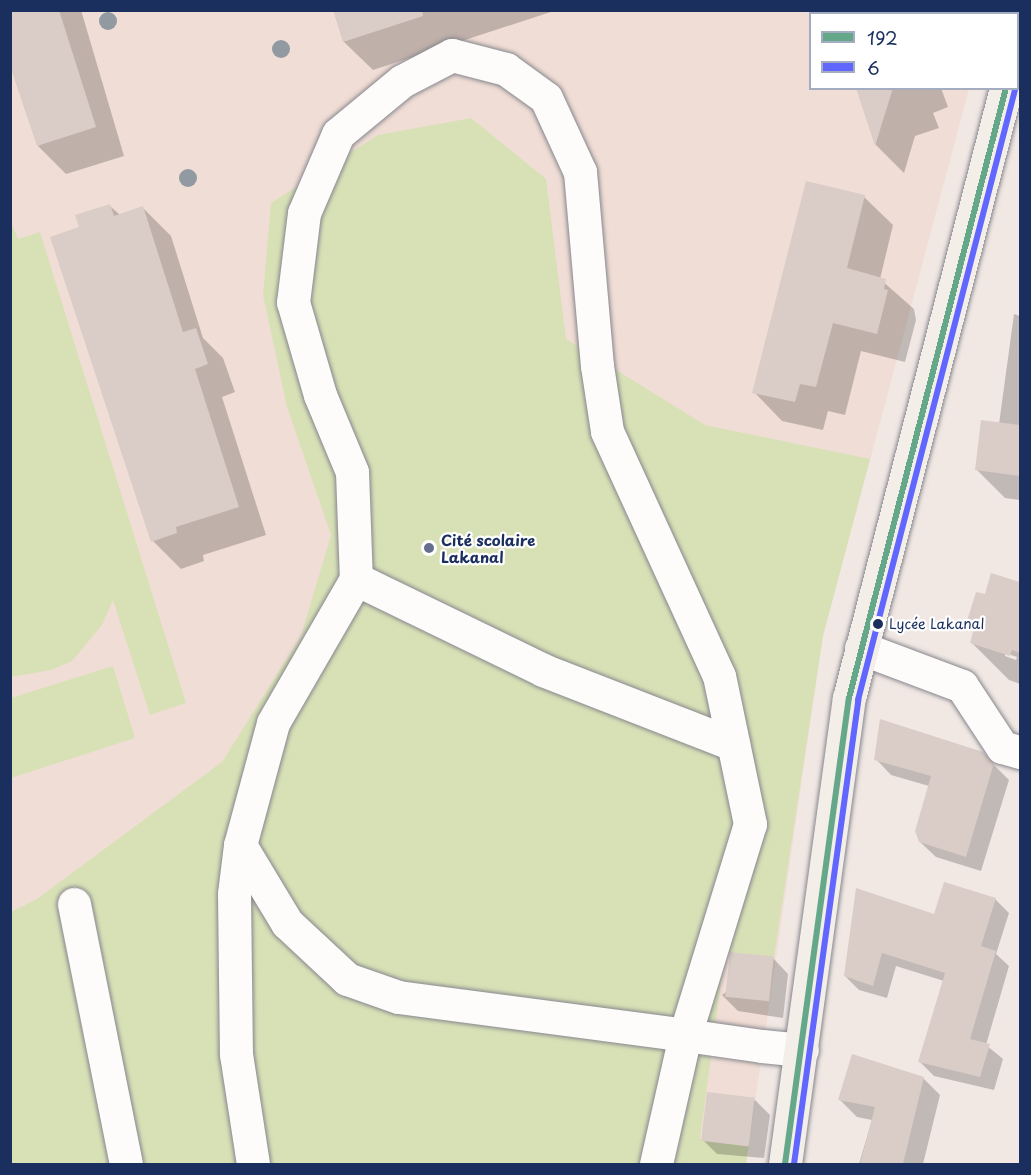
<!DOCTYPE html>
<meta charset="utf-8">
<style>
body{margin:0}
#map{position:relative;width:1031px;height:1175px;overflow:hidden;background:#f1e8e4;font-family:"Playpen Sans",sans-serif}
div>[style]{position:absolute}
.built>*{inset:0;background:#f0ddd5}
.green>*{inset:0;background:#d8e1b6}
.shadow>*{inset:0;background:#0003;transform-origin:0 0}
.building>*{inset:0;background:#daccc6;transform-origin:0 0}
.roads{filter:drop-shadow(0 0 2px #87878e) drop-shadow(0 0 2px #87878e)}
.minor>*{height:33px;margin:-16.5px;padding:0 16.5px;transform-origin:16.5px;border-radius:16.5px;background:#fdfcfb}
.major>*{height:33px;margin:-16.5px;padding:0 16.5px;transform-origin:16.5px;border-radius:16.5px;background:#f3eee7}
.bus-1>*{height:6px;margin:-3px;padding:0 3px;transform-origin:3px;border-radius:3px;background:#65a889}
.bus-2>*{height:6px;margin:-3px;padding:0 3px;transform-origin:3px;border-radius:3px;background:#6166ff}
.trees>*{width:18px;height:18px;margin:-9px;border-radius:50%;background:#929aa1}
.dots>*{width:16px;height:16px;translate:-50% -50%;box-sizing:border-box;border:3px solid #fff;border-radius:50%}
span{translate:-50% -50%;white-space:nowrap;text-align:center;line-height:1.15;-webkit-text-stroke:4.5px #fff;paint-order:stroke}
.bus-label{font-size:14px;color:#1b2f5e}
.left{translate:0 -50%;text-align:left}
.poi-label{font-size:15px;color:#1b2f5e;font-weight:700}
.frame{position:absolute;inset:0;border:12px solid #1b2f5e;pointer-events:none}
.legend{position:absolute;left:809px;top:12px;width:210px;height:78px;box-sizing:border-box;background:#fff;border:2px solid #a4acbf;margin:0;padding:8px 10px;list-style:none;font-size:18px;color:#1b2f5e}
.legend li{display:flex;align-items:center;gap:12px;height:30px}
.legend b{width:30px;border:2px solid #a4acbf}
</style>
<div id="map">
<div class="built">
<i style="clip-path:polygon(10px 11px,990px 11px,810px 14px,810px 88px,969px 89px,823px 636px,746px 1164px,11px 1164px)"></i>
</div>
<div class="green">
<i style="clip-path:polygon(471px 118px,546px 179px,566px 339px,705px 425px,870px 459px,823px 636px,774px 957px,725px 952px,700px 1139px,749px 1144px,746px 1164px,11px 1164px,11px 912px,37px 899px,222px 762px,301px 636px,331px 535px,287px 407px,263px 295px,271px 203px,378px 135px)"></i>
<i style="clip-path:polygon(10px 220px,18px 239px,40px 232px,186px 703px,150px 715px,113px 600px,102px 625px,72px 661px,51px 670px,11px 677px)"></i>
<i style="clip-path:polygon(113px 666px,135px 738px,11px 778px,11px 698px)"></i>
</div>
<div class="shadow">
<i style="clip-path:polygon(10px 10px,81px 10px,124px 156px,66px 174px,38px 146px)"></i>
<i style="clip-path:polygon(335px 10px,557px 10px,373px 70px,344px 42px)"></i>
<i style="left:833px;top:10px;width:86px;height:4px"></i>
<i style="clip-path:polygon(990px 10px,1008px 10px,1008px 14px)"></i>
<i style="clip-path:polygon(858px 88px,941px 88px,948px 107px,933px 113px,939px 128px,915px 136px,904px 173px,876px 145px)"></i>
<i style="clip-path:polygon(864px 197px,893px 225px,880px 279px,914px 309px,916px 320px,905px 362px,861px 351px,845px 415px,828px 411px,823px 430px,782px 421px,754px 392px)"></i>
<i style="clip-path:polygon(110px 206px,120px 215px,143px 208px,171px 236px,203px 338px,223px 358px,235px 392px,222px 397px,266px 535px,203px 555px,204px 561px,181px 569px,153px 541px,81px 228px)"></i>
<i style="clip-path:polygon(1014px 314px,1020px 316px,1020px 500px,1005px 498px,977px 470px,999px 424px)"></i>
<i style="clip-path:polygon(evenodd,992px 575px,1020px 584px,1020px 684px,1009px 680px,972px 643px,976px 628px,969px 621px,986px 596px,992px 575px,1005px 653px,1017px 657px,1016px 660px,1005px 656px,1005px 653px)"></i>
<i style="clip-path:polygon(982px 753px,1009px 780px,981px 871px,936px 857px,920px 842px,929px 786px,891px 775px,876px 759px)"></i>
<i style="clip-path:polygon(995px 899px,1009px 913px,996px 954px,1009px 966px,986px 1045px,1003px 1059px,994px 1090px,934px 1076px,920px 1062px,944px 981px,896px 966px,887px 998px,859px 990px,845px 976px,935px 916px)"></i>
<i style="clip-path:polygon(773px 958px,788px 974px,783px 1018px,738px 1011px,722px 995px)"></i>
<i style="clip-path:polygon(923px 1078px,940px 1095px,923px 1164px,859px 1164px,872px 1120px,857px 1117px,840px 1100px)"></i>
<i style="clip-path:polygon(755px 1100px,770px 1115px,764px 1158px,717px 1154px,702px 1139px)"></i>
</div>
<div class="building">
<i style="clip-path:polygon(10px 10px,59px 10px,96px 127px,37px 146px,10px 66px)"></i>
<i style="clip-path:polygon(333px 10px,422px 10px,423px 16px,343px 42px)"></i>
<i style="clip-path:polygon(856px 88px,893px 88px,875px 146px)"></i>
<i style="clip-path:polygon(806px 181px,865px 195px,847px 268px,886px 279px,884px 289px,888px 290px,877px 334px,833px 323px,816px 387px,800px 384px,795px 402px,752px 393px)"></i>
<i style="clip-path:polygon(110px 204px,114px 216px,143px 206px,183px 332px,196px 328px,208px 364px,195px 369px,239px 507px,176px 527px,177px 533px,151px 542px,50px 237px,79px 227px,75px 215px)"></i>
<i style="clip-path:polygon(981px 420px,1020px 425px,1020px 476px,975px 470px)"></i>
<i style="clip-path:polygon(991px 573px,1020px 582px,1020px 653px,1012px 650px,1010px 656px,970px 643px,975px 624px,967px 621px,976px 592px,985px 594px)"></i>
<i style="clip-path:polygon(880px 719px,983px 752px,994px 763px,966px 857px,919px 842px,915px 831px,931px 776px,874px 760px)"></i>
<i style="clip-path:polygon(944px 882px,996px 898px,981px 946px,996px 951px,970px 1039px,990px 1044px,980px 1077px,918px 1062px,945px 973px,882px 953px,873px 986px,844px 976px,856px 888px,934px 914px)"></i>
<i style="left:730px;top:952px;width:44px;height:45px;rotate:6deg"></i>
<i style="clip-path:polygon(852px 1054px,924px 1077px,903px 1164px,860px 1164px,875px 1107px,838px 1100px)"></i>
<i style="left:707px;top:1092px;width:48px;height:49px;rotate:7deg"></i>
</div>
<div class="roads">
<div class="minor">
<i style="left:356px;top:579px;width:208px;rotate:25.9deg"></i>
<i style="left:543px;top:670px;width:204px;rotate:21.3deg"></i>
<i style="left:861px;top:648px;width:108px;rotate:20.6deg"></i>
<i style="left:962px;top:686px;width:73px;rotate:56.7deg"></i>
<i style="left:1002px;top:747px;width:19px;rotate:16deg"></i>
<i style="left:240px;top:845px;width:49px;rotate:97deg"></i>
<i style="left:234px;top:894px;width:160px;rotate:89.3deg"></i>
<i style="left:236px;top:1054px;width:111px;rotate:81.2deg"></i>
<i style="left:74px;top:904px;width:265px;rotate:78.7deg"></i>
<i style="left:656px;top:1164px;width:132px;rotate:-77.3deg"></i>
<i style="left:685px;top:1035px;width:221px;rotate:-72.9deg"></i>
<i style="left:750px;top:824px;width:151px;rotate:-101.8deg"></i>
<i style="left:719px;top:676px;width:269px;rotate:-114.6deg"></i>
<i style="left:607px;top:431px;width:66px;rotate:-98.7deg"></i>
<i style="left:597px;top:366px;width:195px;rotate:-95deg"></i>
<i style="left:580px;top:172px;width:81px;rotate:-114.7deg"></i>
<i style="left:546px;top:98px;width:49px;rotate:-144.1deg"></i>
<i style="left:506px;top:69px;width:56px;rotate:-165.5deg"></i>
<i style="left:452px;top:55px;width:56px;rotate:152.5deg"></i>
<i style="left:402px;top:81px;width:83px;rotate:140.4deg"></i>
<i style="left:338px;top:134px;width:86px;rotate:113.3deg"></i>
<i style="left:304px;top:213px;width:90px;rotate:97deg"></i>
<i style="left:293px;top:302px;width:97px;rotate:73.8deg"></i>
<i style="left:320px;top:395px;width:83px;rotate:67.4deg"></i>
<i style="left:352px;top:472px;width:107px;rotate:87.9deg"></i>
<i style="left:356px;top:579px;width:166px;rotate:120deg"></i>
<i style="left:273px;top:723px;width:126px;rotate:105.1deg"></i>
<i style="left:240px;top:845px;width:91px;rotate:58.9deg"></i>
<i style="left:287px;top:923px;width:82px;rotate:43deg"></i>
<i style="left:347px;top:979px;width:54px;rotate:19.4deg"></i>
<i style="left:398px;top:997px;width:290px;rotate:7.5deg"></i>
<i style="left:685px;top:1035px;width:78px;rotate:8.1deg"></i>
<i style="left:762px;top:1046px;width:40px;rotate:5.7deg"></i>
</div>
<div class="major">
<i style="left:1018px;top:45px;width:11px;rotate:-80deg"></i>
<i style="left:785px;top:1164px;width:470px;rotate:-82.2deg"></i>
<i style="left:849px;top:698px;width:630px;rotate:-75.57deg"></i>
</div>
</div>
<div class="bus-1">
<i style="left:785px;top:1164px;width:470px;rotate:-82.2deg"></i>
<i style="left:849px;top:698px;width:630px;rotate:-75.57deg"></i>
</div>
<div class="bus-2">
<i style="left:794px;top:1164px;width:468px;rotate:-82.1deg"></i>
<i style="left:858px;top:700px;width:630px;rotate:-75.57deg"></i>
</div>
<div class="trees">
<i style="left:108px;top:21px"></i>
<i style="left:281px;top:49px"></i>
<i style="left:188px;top:178px"></i>
</div>
<div class="dots">
<i style="left:429px;top:548px;background:#66708d"></i>
<i style="left:878px;top:624px;background:#1b2f5e"></i>
</div>
<div class="bus-label">
<span class="left" style="left:889px;top:624px">Lycée Lakanal</span>
</div>
<div class="poi-label">
<span class="left" style="left:441px;top:548px">Cité scolaire<br>Lakanal</span>
</div>
<div class="frame"></div>
<ul class="legend">
<li><b style="height:8px;background:#65a889"></b>192</li>
<li><b style="height:8px;background:#6166ff"></b>6</li>
</ul>
</div>
